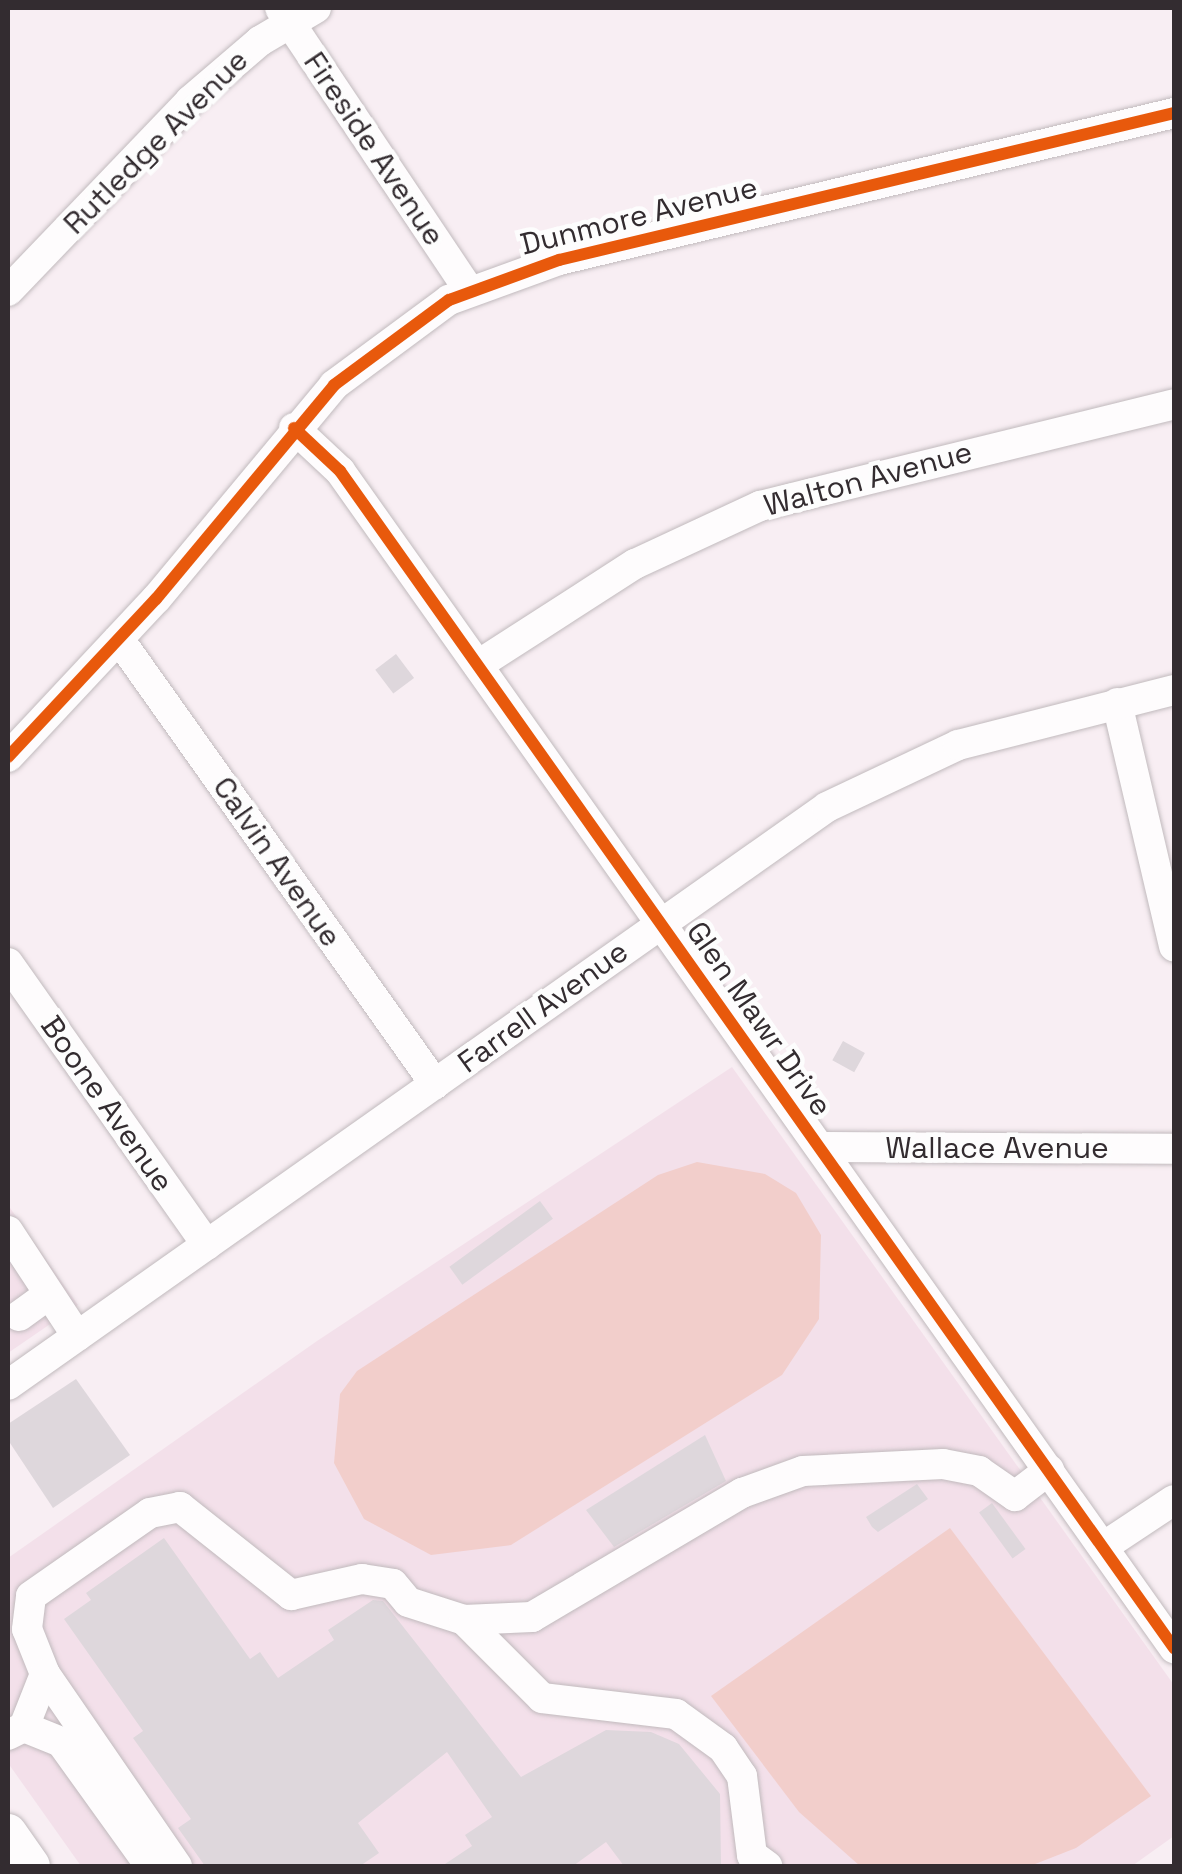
<!DOCTYPE html>
<style>
body{margin:0}
#map{position:relative;width:1182px;height:1874px;overflow:hidden;background:#f8eef3;font-family:"Space Grotesk",sans-serif}
div>[style]{position:absolute}
.built>*{inset:0;background:#f3e0ea}
.green>*{inset:0;background:#f2cecb}
.building>*{inset:0;background:#ded7dc;transform-origin:0 0}
.roads{filter:drop-shadow(0 0 2px #c1babd) drop-shadow(0 0 2px #c1babd)}
.minor>*{height:30px;margin:-15px;padding:0 15px;transform-origin:15px;border-radius:15px;background:#fefcfd}
.major>*{height:38px;margin:-19px;padding:0 19px;transform-origin:19px;border-radius:19px;background:#fefcfd}
.cycleway>*{height:12px;margin:-6px;padding:0 6px;transform-origin:6px;border-radius:6px;background:#e8590c}
span{translate:-50% -50%;white-space:nowrap;text-align:center;line-height:1.15;-webkit-text-stroke:9px #fdfdfd;paint-order:stroke}
.street-label{font-size:30px;color:#332c30}
.frame{position:absolute;inset:0;border:10px solid #332c30;pointer-events:none}
</style>
<div id="map">
<div class="built">
<i style="clip-path:polygon(732px 1067px,1174px 1685px,1174px 1836px,1132px 1866px,81px 1866px,8px 1763px,8px 1558px,317px 1341px)"></i>
<i style="clip-path:polygon(8px 1205px,78px 1305px,8px 1353px)"></i>
</div>
<div class="green">
<i style="clip-path:polygon(697px 1162px,765px 1174px,796px 1193px,821px 1235px,819px 1319px,782px 1375px,511px 1545px,431px 1555px,364px 1519px,334px 1463px,340px 1394px,357px 1371px,658px 1175px)"></i>
<i style="clip-path:polygon(950px 1528px,1151px 1796px,1076px 1848px,1030px 1866px,860px 1866px,799px 1812px,711px 1696px)"></i>
</div>
<div class="building">
<i style="left:396px;top:654px;width:30px;height:26px;rotate:53deg"></i>
<i style="left:843px;top:1041px;width:25px;height:22px;rotate:29deg"></i>
<i style="left:540px;top:1201px;width:22px;height:112px;rotate:54deg"></i>
<i style="clip-path:polygon(76px 1379px,130px 1455px,53px 1508px,8px 1440px,8px 1424px)"></i>
<i style="clip-path:polygon(705px 1435px,726px 1481px,614px 1547px,586px 1510px)"></i>
<i style="clip-path:polygon(917px 1484px,928px 1499px,878px 1532px,872px 1527px,866px 1517px)"></i>
<i style="left:992px;top:1503px;width:57px;height:16px;rotate:54deg"></i>
<i style="clip-path:polygon(164px 1538px,250px 1659px,260px 1652px,278px 1678px,334px 1640px,328px 1630px,373px 1600px,383px 1601px,521px 1777px,606px 1730px,651px 1732px,679px 1744px,720px 1794px,721px 1866px,624px 1866px,606px 1842px,573px 1866px,442px 1866px,472px 1846px,465px 1835px,492px 1817px,447px 1752px,358px 1823px,379px 1853px,360px 1866px,205px 1866px,178px 1828px,191px 1819px,133px 1738px,143px 1731px,64px 1619px,91px 1600px,86px 1593px)"></i>
</div>
<div class="roads">
<div class="minor">
<i style="left:280px;top:8px;width:339px;rotate:56.2deg"></i>
<i style="left:8px;top:291px;width:263px;rotate:-46.2deg"></i>
<i style="left:190px;top:101px;width:92px;rotate:-40.6deg"></i>
<i style="left:260px;top:41px;width:65px;rotate:-30.5deg"></i>
<i style="left:294px;top:428px;width:63px;rotate:43.1deg"></i>
<i style="left:340px;top:471px;width:1443px;rotate:54.68deg"></i>
<i style="left:119px;top:639px;width:546px;rotate:54.62deg"></i>
<i style="left:478px;top:665px;width:187px;rotate:-32.8deg"></i>
<i style="left:635px;top:564px;width:138px;rotate:-24.9deg"></i>
<i style="left:760px;top:506px;width:426px;rotate:-13.8deg"></i>
<i style="left:1117px;top:703px;width:250px;rotate:76.8deg"></i>
<i style="left:8px;top:757px;width:216px;rotate:-46.9deg"></i>
<i style="left:156px;top:599px;width:278px;rotate:-50.2deg"></i>
<i style="left:334px;top:385px;width:143px;rotate:-36.5deg"></i>
<i style="left:449px;top:300px;width:117px;rotate:-20deg"></i>
<i style="left:559px;top:260px;width:632px;rotate:-13.44deg"></i>
<i style="left:8px;top:963px;width:345px;rotate:54.8deg"></i>
<i style="left:820px;top:1147px;width:354px;rotate:0.3deg"></i>
<i style="left:8px;top:1231px;width:126px;rotate:56.7deg"></i>
<i style="left:19px;top:1316px;width:37px;rotate:-36deg"></i>
<i style="left:8px;top:1385px;width:1002px;rotate:-35.21deg"></i>
<i style="left:827px;top:807px;width:145px;rotate:-25.3deg"></i>
<i style="left:958px;top:745px;width:223px;rotate:-14.3deg"></i>
<i style="left:1103px;top:1547px;width:85px;rotate:-33.5deg"></i>
<i style="left:464px;top:1620px;width:68px;rotate:-2.5deg"></i>
<i style="left:532px;top:1617px;width:244px;rotate:-30.6deg"></i>
<i style="left:742px;top:1493px;width:65px;rotate:-19.8deg"></i>
<i style="left:803px;top:1471px;width:140px;rotate:-2.9deg"></i>
<i style="left:943px;top:1464px;width:37px;rotate:11deg"></i>
<i style="left:979px;top:1471px;width:44px;rotate:34.8deg"></i>
<i style="left:1015px;top:1496px;width:43px;rotate:-37.4deg"></i>
<i style="left:45px;top:1674px;width:48px;rotate:-111.8deg"></i>
<i style="left:27px;top:1629px;width:33px;rotate:-83deg"></i>
<i style="left:31px;top:1596px;width:145px;rotate:-34.9deg"></i>
<i style="left:150px;top:1513px;width:31px;rotate:-11deg"></i>
<i style="left:180px;top:1507px;width:142px;rotate:38.4deg"></i>
<i style="left:291px;top:1595px;width:73px;rotate:-12.7deg"></i>
<i style="left:362px;top:1579px;width:31px;rotate:9deg"></i>
<i style="left:393px;top:1584px;width:23px;rotate:50deg"></i>
<i style="left:408px;top:1602px;width:59px;rotate:17.8deg"></i>
<i style="left:464px;top:1620px;width:110px;rotate:45deg"></i>
<i style="left:542px;top:1698px;width:135px;rotate:6.8deg"></i>
<i style="left:676px;top:1714px;width:58px;rotate:35.9deg"></i>
<i style="left:723px;top:1748px;width:34px;rotate:56deg"></i>
<i style="left:742px;top:1776px;width:80px;rotate:82.8deg"></i>
<i style="left:752px;top:1855px;width:19px;rotate:36deg"></i>
<i style="left:24px;top:1727px;width:57px;rotate:-68.4deg"></i>
<i style="left:45px;top:1674px;width:233px;rotate:55.5deg"></i>
<i style="left:8px;top:1735px;width:18px;rotate:-27deg"></i>
<i style="left:24px;top:1727px;width:40px;rotate:22deg"></i>
<i style="left:61px;top:1742px;width:153px;rotate:54.3deg"></i>
</div>
<div class="major">
<i style="left:8px;top:1833px;width:40px;rotate:55.1deg"></i>
</div>
</div>
<div class="cycleway">
<i style="left:294px;top:428px;width:63px;rotate:43.1deg"></i>
<i style="left:340px;top:471px;width:1443px;rotate:54.68deg"></i>
<i style="left:8px;top:757px;width:216px;rotate:-46.9deg"></i>
<i style="left:156px;top:599px;width:278px;rotate:-50.2deg"></i>
<i style="left:334px;top:385px;width:143px;rotate:-36.5deg"></i>
<i style="left:449px;top:300px;width:117px;rotate:-20deg"></i>
<i style="left:559px;top:260px;width:632px;rotate:-13.44deg"></i>
</div>
<div class="street-label">
<span style="left:156px;top:142px;rotate:-45deg">Rutledge Avenue</span>
<span style="left:374px;top:149px;rotate:56deg">Fireside Avenue</span>
<span style="left:639px;top:216px;rotate:-14deg">Dunmore Avenue</span>
<span style="left:868px;top:479px;rotate:-15deg">Walton Avenue</span>
<span style="left:277px;top:862px;rotate:55deg">Calvin Avenue</span>
<span style="left:543px;top:1007px;rotate:-36deg">Farrell Avenue</span>
<span style="left:759px;top:1019px;rotate:55deg">Glen Mawr Drive</span>
<span style="left:107px;top:1104px;rotate:55deg">Boone Avenue</span>
<span style="left:997px;top:1148px">Wallace Avenue</span>
</div>
<div class="frame"></div>
</div>
